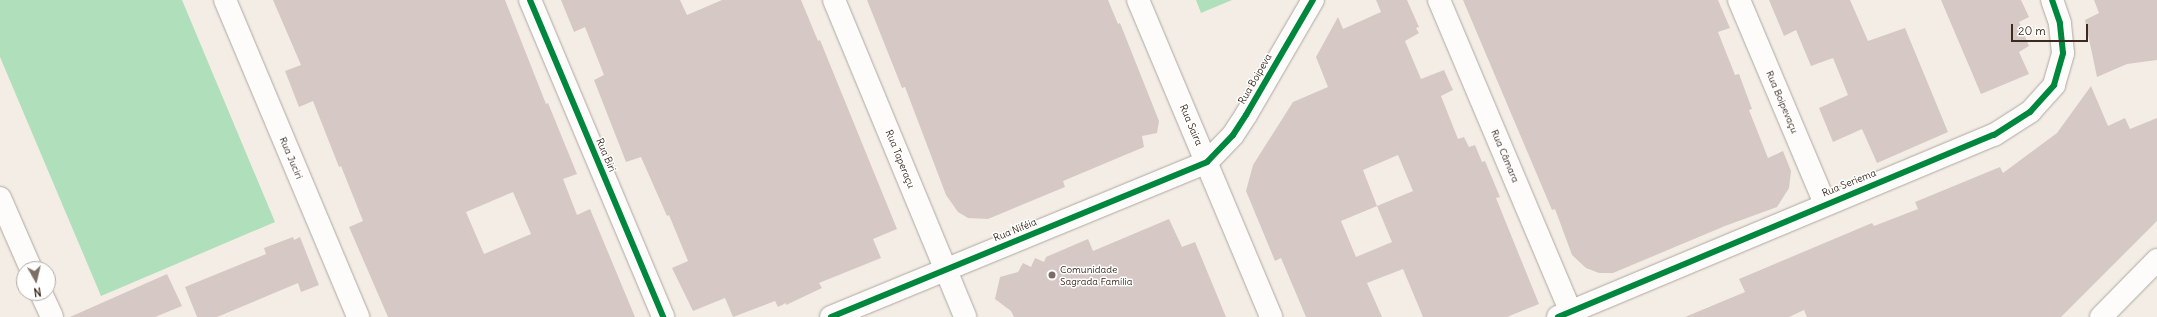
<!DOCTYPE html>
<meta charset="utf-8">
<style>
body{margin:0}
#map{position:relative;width:2157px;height:317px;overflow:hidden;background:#f4ede5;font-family:Delius,sans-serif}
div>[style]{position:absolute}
.green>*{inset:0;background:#b0dfbb}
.building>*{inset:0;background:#d6c9c5}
.roads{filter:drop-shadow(0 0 1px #aea8a2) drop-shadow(0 0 1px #aea8a2)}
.street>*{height:22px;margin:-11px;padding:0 11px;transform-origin:11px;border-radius:11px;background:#fdfcfb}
.cycleway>*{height:6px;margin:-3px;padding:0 3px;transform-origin:3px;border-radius:3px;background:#00873e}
.dots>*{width:11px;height:11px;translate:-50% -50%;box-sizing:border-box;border:2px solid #fff;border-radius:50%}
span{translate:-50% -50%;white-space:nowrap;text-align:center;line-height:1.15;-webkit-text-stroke:3px #fff;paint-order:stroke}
.street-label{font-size:10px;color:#3b2a1e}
.poi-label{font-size:10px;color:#3b2a1e}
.left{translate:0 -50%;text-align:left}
.north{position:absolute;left:16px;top:261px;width:40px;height:40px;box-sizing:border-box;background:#fff;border:1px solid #b1aaa5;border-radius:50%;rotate:172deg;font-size:11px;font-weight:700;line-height:16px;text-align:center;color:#3b2a1e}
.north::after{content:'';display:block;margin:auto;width:14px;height:18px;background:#7c6e64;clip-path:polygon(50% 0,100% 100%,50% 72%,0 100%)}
.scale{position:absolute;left:2011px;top:24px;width:77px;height:18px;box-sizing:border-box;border:2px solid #3b2a1e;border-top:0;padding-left:5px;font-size:12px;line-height:14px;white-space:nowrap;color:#3b2a1e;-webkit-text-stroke:3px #fff;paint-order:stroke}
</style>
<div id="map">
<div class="green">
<i style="clip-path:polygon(0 0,182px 0,275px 222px,101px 296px,0 57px)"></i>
<i style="clip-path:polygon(1196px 0,1232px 0,1201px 13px)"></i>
</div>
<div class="building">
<i style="clip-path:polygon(evenodd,273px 0,505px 0,546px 104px,548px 103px,577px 174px,563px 179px,577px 215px,590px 209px,635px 317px,388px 317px,349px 227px,363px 221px,341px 166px,339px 167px,313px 101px,299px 107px,285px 71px,301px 65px,273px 0,513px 192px,531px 234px,484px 254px,466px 212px,513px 192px)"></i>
<i style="clip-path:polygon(561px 0,680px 0,687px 15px,722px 0,801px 0,818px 41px,820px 40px,897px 229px,873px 239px,881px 258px,819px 283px,822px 288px,786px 305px,786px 303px,778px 307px,775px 301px,733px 317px,725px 298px,693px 311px,672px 268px,688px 261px,669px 215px,667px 216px,641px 157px,626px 162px,594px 80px,604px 75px,585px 27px,574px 32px)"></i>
<i style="clip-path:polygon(867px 0,1108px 0,1118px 24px,1120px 23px,1159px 121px,1157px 133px,1142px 136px,1144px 147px,1063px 181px,1065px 187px,988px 219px,968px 218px,958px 212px,946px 195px,905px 87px,902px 88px)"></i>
<i style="clip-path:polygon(evenodd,1376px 0,1407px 0,1419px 27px,1416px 28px,1419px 33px,1405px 41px,1421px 79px,1444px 70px,1453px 90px,1441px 96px,1458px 139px,1464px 137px,1469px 147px,1475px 145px,1482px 162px,1485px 161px,1500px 197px,1496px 198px,1539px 304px,1507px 317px,1423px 317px,1403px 269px,1367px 283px,1382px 317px,1306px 317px,1281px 258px,1275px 261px,1246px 191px,1253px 165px,1293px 102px,1328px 87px,1316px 57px,1338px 17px,1343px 29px,1381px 12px,1376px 0,1398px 155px,1413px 191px,1377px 206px,1363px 170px,1398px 155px,1376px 0,1377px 206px,1392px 242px,1356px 257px,1341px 221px,1377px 206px)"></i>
<i style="clip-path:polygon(1463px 0,1718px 0,1730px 28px,1718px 32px,1735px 75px,1739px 74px,1752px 109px,1749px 110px,1768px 158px,1783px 151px,1791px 171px,1789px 188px,1777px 207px,1725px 226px,1613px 273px,1599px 273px,1586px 268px,1572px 255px,1555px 209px,1552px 210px)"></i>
<i style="clip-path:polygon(1769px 0,1850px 0,1868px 41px,1905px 28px,1948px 132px,1877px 163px,1862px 129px,1833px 142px,1819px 108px,1848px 95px,1833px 58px,1811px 66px,1796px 30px,1784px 36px)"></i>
<i style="clip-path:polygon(1941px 0,2021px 0,2029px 17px,2019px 22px,2029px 46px,2019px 52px,2029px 74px,1981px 94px)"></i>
<i style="clip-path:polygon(2094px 0,2157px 0,2157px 60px,2127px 64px,2097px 77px,2085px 20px,2099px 13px)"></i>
<i style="clip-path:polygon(2091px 86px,2108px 126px,2125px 118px,2130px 129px,2157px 118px,2157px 221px,2061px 317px,1807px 317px,1804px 310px,1789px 317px,1685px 317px,1745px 292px,1739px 279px,1872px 223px,1874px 226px,1918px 209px,1915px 202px,2000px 167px,2003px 173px,2057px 133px)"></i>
<i style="clip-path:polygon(1169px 219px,1182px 247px,1195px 242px,1226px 317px,1014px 317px,1011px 311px,995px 299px,1000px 277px,1018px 272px,1023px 263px,1031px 267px,1035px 258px,1044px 262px,1046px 257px,1088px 239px,1093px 251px)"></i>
<i style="clip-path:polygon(293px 237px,294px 240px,300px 237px,319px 285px,301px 292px,298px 283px,217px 317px,197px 317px,185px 287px,266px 254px,264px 248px)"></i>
<i style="clip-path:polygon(167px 274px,182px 306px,155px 317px,70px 317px)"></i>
</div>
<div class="roads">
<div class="street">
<i style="left:225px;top:0;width:344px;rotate:67.2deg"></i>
<i style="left:530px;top:0;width:344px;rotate:67.2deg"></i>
<i style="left:834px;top:0;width:343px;rotate:67.5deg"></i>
<i style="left:1138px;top:0;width:344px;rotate:67.2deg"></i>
<i style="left:1439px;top:0;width:339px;rotate:67.1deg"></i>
<i style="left:1739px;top:0;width:221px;rotate:67.1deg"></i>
<i style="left:0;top:198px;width:77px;rotate:66.4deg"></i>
<i style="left:41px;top:293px;width:26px;rotate:65deg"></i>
<i style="left:831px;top:317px;width:407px;rotate:-22.4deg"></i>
<i style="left:1207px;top:162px;width:37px;rotate:-46deg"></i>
<i style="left:1233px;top:135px;width:24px;rotate:-57deg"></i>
<i style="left:1246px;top:115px;width:133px;rotate:-59.8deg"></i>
<i style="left:1558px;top:317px;width:472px;rotate:-22.7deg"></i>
<i style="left:1994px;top:135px;width:43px;rotate:-32.6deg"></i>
<i style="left:2030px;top:112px;width:36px;rotate:-48deg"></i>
<i style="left:2054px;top:85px;width:33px;rotate:-74deg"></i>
<i style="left:2063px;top:53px;width:30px;rotate:-96deg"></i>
<i style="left:2060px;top:23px;width:24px;rotate:-109deg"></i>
<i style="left:2101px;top:317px;width:80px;rotate:-45.5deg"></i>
</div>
</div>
<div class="cycleway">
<i style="left:530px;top:0;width:344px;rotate:67.2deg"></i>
<i style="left:831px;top:317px;width:407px;rotate:-22.4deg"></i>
<i style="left:1207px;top:162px;width:37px;rotate:-46deg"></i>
<i style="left:1233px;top:135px;width:24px;rotate:-57deg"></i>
<i style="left:1246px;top:115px;width:133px;rotate:-59.8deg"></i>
<i style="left:1558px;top:317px;width:472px;rotate:-22.7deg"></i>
<i style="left:1994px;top:135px;width:43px;rotate:-32.6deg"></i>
<i style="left:2030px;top:112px;width:36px;rotate:-48deg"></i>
<i style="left:2054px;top:85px;width:33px;rotate:-74deg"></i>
<i style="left:2063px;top:53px;width:30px;rotate:-96deg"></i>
<i style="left:2060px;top:23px;width:24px;rotate:-109deg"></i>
</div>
<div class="dots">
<i style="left:1052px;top:275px;background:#7c6e64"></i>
</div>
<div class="street-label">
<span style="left:1255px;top:79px;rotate:-60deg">Rua Boipeva</span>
<span style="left:1782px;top:102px;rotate:67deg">Rua Boipevaçu</span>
<span style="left:1191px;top:125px;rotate:67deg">Rua Saira</span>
<span style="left:606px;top:155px;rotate:67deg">Rua Biri</span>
<span style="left:1505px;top:156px;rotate:67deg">Rua Câmara</span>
<span style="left:291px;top:158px;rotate:67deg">Rua Juciri</span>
<span style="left:900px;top:159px;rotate:68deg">Rua Taperaçu</span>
<span style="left:1849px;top:183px;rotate:-22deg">Rua Seriema</span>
<span style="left:1015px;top:230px;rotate:-22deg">Rua Niféia</span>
</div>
<div class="poi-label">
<span class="left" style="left:1060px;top:275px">Comunidade<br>Sagrada Família</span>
</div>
<div class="north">N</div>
<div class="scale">20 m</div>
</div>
